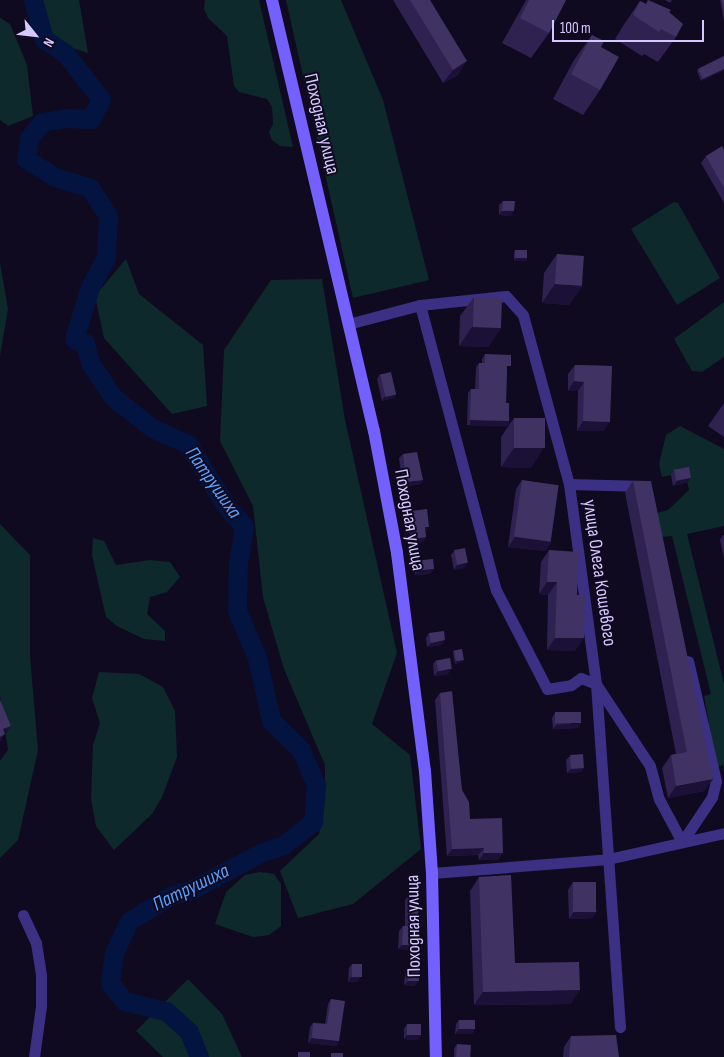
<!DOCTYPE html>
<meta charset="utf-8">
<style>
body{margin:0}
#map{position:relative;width:724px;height:1057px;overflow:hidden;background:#100a20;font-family:"Sofia Sans Condensed",sans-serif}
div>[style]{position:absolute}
.green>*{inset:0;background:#0d292b}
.river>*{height:19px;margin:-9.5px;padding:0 9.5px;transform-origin:9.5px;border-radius:9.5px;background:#041440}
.minor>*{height:11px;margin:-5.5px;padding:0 5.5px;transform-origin:5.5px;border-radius:5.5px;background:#3c3084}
.secondary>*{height:12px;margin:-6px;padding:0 6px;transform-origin:6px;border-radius:6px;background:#7460ff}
.wall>*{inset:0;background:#2f2150}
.shaded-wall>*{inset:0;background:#1b1035;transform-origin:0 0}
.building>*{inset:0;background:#403363;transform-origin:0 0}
span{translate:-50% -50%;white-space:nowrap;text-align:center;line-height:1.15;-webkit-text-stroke:4px #100a20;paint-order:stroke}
.street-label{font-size:19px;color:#d5c9ff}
.water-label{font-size:20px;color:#57a1ff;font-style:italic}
.north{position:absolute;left:10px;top:10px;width:50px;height:50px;-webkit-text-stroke:4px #100a20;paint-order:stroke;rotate:119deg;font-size:14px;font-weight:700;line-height:20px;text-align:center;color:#d5c9ff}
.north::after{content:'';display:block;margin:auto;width:18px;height:22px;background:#d5c9ff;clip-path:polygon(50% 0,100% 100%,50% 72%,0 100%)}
.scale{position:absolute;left:552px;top:20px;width:152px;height:22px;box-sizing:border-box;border:2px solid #d5c9ff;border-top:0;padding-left:6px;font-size:15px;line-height:18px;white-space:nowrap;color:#d5c9ff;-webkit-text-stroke:4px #100a20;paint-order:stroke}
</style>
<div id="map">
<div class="green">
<i style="clip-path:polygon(34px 0,79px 0,88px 53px,50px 41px)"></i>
<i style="clip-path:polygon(205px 0,259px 0,293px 147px,280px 146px,272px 140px,269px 132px,273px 124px,272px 107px,267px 99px,239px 92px,234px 86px,227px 36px,208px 18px,204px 9px)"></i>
<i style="clip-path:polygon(286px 0,341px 0,383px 100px,429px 280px,353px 298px)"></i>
<i style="clip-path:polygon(0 18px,10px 24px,27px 65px,33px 116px,8px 126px,0 120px)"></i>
<i style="clip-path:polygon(674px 202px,678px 203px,720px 278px,677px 305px,631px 229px)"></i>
<i style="clip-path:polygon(126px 259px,139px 294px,203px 345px,207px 406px,172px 414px,104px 338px,95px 296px)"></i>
<i style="clip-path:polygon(0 263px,8px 309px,0 356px)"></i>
<i style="clip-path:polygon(322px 279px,345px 420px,397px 653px,372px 724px,410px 755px,421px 849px,353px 904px,298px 918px,280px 871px,319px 834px,325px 801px,325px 765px,284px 669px,263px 597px,253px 506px,220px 441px,224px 350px,271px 280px)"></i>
<i style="clip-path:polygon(724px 302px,724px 357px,702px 372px,692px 371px,674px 339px)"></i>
<i style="clip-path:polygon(680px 426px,724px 449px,724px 526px,687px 534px,724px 684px,724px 770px,723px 765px,716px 767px,706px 724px,709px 723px,704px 696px,711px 694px,672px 536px,661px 537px,657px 513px,668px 510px,689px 490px,685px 472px,662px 477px,659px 464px,666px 435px)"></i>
<i style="clip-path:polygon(0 524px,30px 555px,30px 656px,38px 750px,18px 840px,0 858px,0 761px,8px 750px,0 696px)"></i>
<i style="clip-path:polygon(93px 538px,104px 541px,116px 565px,150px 560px,170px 562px,180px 577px,167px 592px,150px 597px,147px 614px,165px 631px,165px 641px,144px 639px,117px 626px,106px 617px,92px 555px)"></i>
<i style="clip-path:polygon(99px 672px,139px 674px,163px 687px,175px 711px,177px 757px,162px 797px,152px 814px,114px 850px,96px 826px,91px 799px,93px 745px,100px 723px,92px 698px)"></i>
<i style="clip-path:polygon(260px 872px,274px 874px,281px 884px,281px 926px,269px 935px,253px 937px,215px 924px,226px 892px,245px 875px)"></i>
<i style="clip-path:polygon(188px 979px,222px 1014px,242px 1057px,163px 1057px,136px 1031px)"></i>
</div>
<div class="river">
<i style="left:33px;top:0;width:41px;rotate:74.2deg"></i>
<i style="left:44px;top:39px;width:25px;rotate:34deg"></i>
<i style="left:65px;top:53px;width:58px;rotate:52deg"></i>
<i style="left:101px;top:99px;width:22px;rotate:117deg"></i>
<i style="left:91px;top:119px;width:26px;rotate:-178deg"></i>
<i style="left:65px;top:118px;width:23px;rotate:170deg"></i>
<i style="left:42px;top:122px;width:21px;rotate:129deg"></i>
<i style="left:29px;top:138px;width:21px;rotate:98deg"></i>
<i style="left:26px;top:159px;width:34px;rotate:32deg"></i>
<i style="left:55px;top:177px;width:37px;rotate:17deg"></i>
<i style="left:90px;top:188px;width:33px;rotate:57deg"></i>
<i style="left:108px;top:216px;width:41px;rotate:92.8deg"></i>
<i style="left:106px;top:257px;width:34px;rotate:118deg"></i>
<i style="left:90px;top:287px;width:54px;rotate:107.1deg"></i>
<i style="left:74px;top:339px;width:12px;rotate:20deg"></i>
<i style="left:85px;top:343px;width:21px;rotate:76deg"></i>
<i style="left:90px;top:363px;width:41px;rotate:55.9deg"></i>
<i style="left:113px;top:397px;width:50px;rotate:38.5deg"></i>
<i style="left:152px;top:428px;width:39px;rotate:24deg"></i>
<i style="left:188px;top:444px;width:73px;rotate:58.5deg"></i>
<i style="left:226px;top:506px;width:27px;rotate:48deg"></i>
<i style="left:244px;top:526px;width:37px;rotate:99deg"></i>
<i style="left:238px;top:563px;width:47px;rotate:91.2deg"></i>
<i style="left:237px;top:610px;width:52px;rotate:67.4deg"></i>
<i style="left:257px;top:658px;width:64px;rotate:77.3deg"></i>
<i style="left:271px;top:720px;width:42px;rotate:45deg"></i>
<i style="left:301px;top:750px;width:39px;rotate:67deg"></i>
<i style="left:316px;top:786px;width:36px;rotate:95deg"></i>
<i style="left:313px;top:822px;width:37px;rotate:142deg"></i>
<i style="left:284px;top:845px;width:25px;rotate:162deg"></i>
<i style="left:260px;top:853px;width:76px;rotate:151.8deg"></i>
<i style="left:193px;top:889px;width:24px;rotate:163deg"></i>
<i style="left:170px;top:896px;width:48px;rotate:148.6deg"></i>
<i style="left:129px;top:921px;width:35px;rotate:115deg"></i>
<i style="left:114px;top:953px;width:30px;rotate:98deg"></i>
<i style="left:110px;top:983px;width:23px;rotate:52deg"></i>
<i style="left:124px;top:1001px;width:43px;rotate:13.4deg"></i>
<i style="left:166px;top:1011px;width:31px;rotate:42deg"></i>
<i style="left:189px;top:1032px;width:27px;rotate:68deg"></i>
</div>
<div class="minor">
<i style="left:420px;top:305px;width:295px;rotate:75.1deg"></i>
<i style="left:496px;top:590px;width:111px;rotate:62.7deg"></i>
<i style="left:547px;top:689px;width:24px;rotate:-9deg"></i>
<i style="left:571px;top:685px;width:12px;rotate:-35deg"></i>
<i style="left:581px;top:678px;width:16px;rotate:22deg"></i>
<i style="left:596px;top:684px;width:98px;rotate:56.6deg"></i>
<i style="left:650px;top:766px;width:34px;rotate:75deg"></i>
<i style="left:659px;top:799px;width:49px;rotate:61.9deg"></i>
<i style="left:348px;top:324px;width:74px;rotate:-14.8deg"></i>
<i style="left:420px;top:305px;width:86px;rotate:-6deg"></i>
<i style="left:506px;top:296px;width:25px;rotate:48deg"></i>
<i style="left:523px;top:315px;width:175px;rotate:74.8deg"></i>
<i style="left:569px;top:484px;width:202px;rotate:82.3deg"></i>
<i style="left:596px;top:684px;width:344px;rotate:86deg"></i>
<i style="left:569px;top:484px;width:76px;rotate:1.5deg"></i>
<i style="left:682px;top:842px;width:54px;rotate:-56.3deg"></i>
<i style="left:712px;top:797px;width:16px;rotate:-76deg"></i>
<i style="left:716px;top:781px;width:123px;rotate:-103.1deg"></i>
<i style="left:432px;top:873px;width:177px;rotate:-4.5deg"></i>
<i style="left:608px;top:859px;width:119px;rotate:-12.6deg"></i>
<i style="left:23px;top:915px;width:31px;rotate:65deg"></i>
<i style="left:36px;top:943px;width:32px;rotate:81deg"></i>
<i style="left:41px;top:975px;width:31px;rotate:90deg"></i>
<i style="left:41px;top:1006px;width:51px;rotate:97.8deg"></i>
</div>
<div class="secondary">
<i style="left:272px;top:0;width:443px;rotate:76.7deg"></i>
<i style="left:374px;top:431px;width:124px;rotate:79.3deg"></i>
<i style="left:397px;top:553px;width:220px;rotate:82.7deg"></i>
<i style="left:425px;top:771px;width:102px;rotate:86.1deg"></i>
<i style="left:432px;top:873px;width:184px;rotate:88.8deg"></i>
</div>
<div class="wall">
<i style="clip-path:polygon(393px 0,430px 0,458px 75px,443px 83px)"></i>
<i style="clip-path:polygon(526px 0,566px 0,549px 33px,531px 58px,502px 43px)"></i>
<i style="clip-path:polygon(665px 0,672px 0,670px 3px)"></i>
<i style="clip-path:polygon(720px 0,724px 0,724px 21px)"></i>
<i style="clip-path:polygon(640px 1px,646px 4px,669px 12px,676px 37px,658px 62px,644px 54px,642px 56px,615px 39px,623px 26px)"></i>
<i style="clip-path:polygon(592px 35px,601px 47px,600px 90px,583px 115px,553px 99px,574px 60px)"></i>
<i style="clip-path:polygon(724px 56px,701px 81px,697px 71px,698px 69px)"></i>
<i style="clip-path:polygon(724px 150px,724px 203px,701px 163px,706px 156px)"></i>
<i style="clip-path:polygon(503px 201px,511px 216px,499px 215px,499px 205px)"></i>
<i style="clip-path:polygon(515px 250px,527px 258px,526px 261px,514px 261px,514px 253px)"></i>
<i style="clip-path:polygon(557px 254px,582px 286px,569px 305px,542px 303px,544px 273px)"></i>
<i style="clip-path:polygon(474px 297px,501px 328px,488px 347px,459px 346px,460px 316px)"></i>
<i style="clip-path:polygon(485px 354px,507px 370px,506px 403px,509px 421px,506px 426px,467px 425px,468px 393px,471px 389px,475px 389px,476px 367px,479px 363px,482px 363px,482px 359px)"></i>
<i style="clip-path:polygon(575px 365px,612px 366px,604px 431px,577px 431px,578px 391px,568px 391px,568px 374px)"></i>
<i style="clip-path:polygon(380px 374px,396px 394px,393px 398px,382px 401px,377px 379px)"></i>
<i style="clip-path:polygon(724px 403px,724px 437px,708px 426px)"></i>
<i style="clip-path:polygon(514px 418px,531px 468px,501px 467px,501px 437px)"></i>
<i style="clip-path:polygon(403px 454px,423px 480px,420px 484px,403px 487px,399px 458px)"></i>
<i style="clip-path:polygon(674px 470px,691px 478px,688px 482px,673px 486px,671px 475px)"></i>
<i style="clip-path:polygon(522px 480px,551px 542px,545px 551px,508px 547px,516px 489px)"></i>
<i style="clip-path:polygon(633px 481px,713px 779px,704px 791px,668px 798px,662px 768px,671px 755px,676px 754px,625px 493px)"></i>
<i style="clip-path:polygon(411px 511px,426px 531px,425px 531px,426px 537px,423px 542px,411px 544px,407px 516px)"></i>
<i style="clip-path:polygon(723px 535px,724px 535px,724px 558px,720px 540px)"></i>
<i style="clip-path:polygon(549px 550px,577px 595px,575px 651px,547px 650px,548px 595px,539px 594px,541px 562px)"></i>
<i style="clip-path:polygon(454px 551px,464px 568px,454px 570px,451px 555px)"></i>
<i style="clip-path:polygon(418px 560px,430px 574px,415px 575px,414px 565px)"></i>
<i style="clip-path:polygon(429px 633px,442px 645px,427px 647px,426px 638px)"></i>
<i style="clip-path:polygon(454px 650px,464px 660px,462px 662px,455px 664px,453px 652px)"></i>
<i style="clip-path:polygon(436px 660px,448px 674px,434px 676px,433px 664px)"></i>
<i style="clip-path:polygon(440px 693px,462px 790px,470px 819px,498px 860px,479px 860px,478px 855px,447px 856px,435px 700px)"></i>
<i style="clip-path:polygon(555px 713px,578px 728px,553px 729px,552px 718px)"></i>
<i style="clip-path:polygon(570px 756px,584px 768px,581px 772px,567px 773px,566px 760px)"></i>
<i style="clip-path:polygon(479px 877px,515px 963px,571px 1004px,474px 1005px,470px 891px)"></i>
<i style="clip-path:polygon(573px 882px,597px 911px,592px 918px,569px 919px,568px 890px)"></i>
<i style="clip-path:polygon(408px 896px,415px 950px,398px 949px,399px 931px,403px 926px,405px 926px,405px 900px)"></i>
<i style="clip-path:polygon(352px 964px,358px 982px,348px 982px,349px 968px)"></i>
<i style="clip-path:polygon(408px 970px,415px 986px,404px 985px,405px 975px)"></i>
<i style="clip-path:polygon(331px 999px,339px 1041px,336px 1046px,308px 1043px,310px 1027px,313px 1023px,325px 1024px,328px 1004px)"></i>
<i style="clip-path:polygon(459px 1020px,475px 1029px,472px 1034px,455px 1034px,456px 1024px)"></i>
<i style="clip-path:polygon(407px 1024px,421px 1035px,417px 1040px,404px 1039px,404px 1029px)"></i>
<i style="clip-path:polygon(571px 1036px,619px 1057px,563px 1057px,564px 1047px)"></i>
<i style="clip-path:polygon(457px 1044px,471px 1057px,454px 1057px,454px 1049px)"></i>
</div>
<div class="shaded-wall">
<i style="clip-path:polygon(467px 61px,458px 75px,443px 83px,453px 70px)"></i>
<i style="clip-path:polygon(724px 69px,724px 71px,701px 81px,703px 79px)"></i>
<i style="clip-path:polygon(502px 211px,514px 211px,511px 216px,499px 215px)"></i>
<i style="clip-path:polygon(515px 258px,527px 258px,526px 261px,514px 261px)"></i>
<i style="clip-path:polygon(555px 284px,582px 286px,569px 305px,542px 303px)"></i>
<i style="clip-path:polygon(472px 327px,501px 328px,488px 347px,459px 346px)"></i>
<i style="clip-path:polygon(574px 381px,584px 382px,578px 391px,568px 391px)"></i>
<i style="clip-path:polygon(396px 394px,393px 398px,382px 401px,385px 396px)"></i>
<i style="left:470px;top:420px;width:39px;height:6px;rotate:1deg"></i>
<i style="clip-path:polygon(583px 421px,610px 422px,604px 431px,577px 431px)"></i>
<i style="clip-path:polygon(514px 448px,544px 448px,531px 468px,501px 467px)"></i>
<i style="clip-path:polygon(691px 478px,688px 482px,673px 486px,677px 481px)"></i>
<i style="clip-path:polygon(423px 480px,420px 484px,403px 487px,406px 482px)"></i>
<i style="clip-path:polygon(425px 527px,429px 527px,426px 531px,421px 532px)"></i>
<i style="clip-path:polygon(426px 537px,423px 542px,411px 544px,414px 539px)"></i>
<i style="clip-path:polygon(515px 537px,551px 542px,545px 551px,508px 547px)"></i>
<i style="clip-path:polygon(468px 563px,464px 568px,454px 570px,457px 565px)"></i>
<i style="clip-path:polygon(434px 569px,430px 574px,415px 575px,418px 570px)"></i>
<i style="clip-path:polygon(547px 582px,557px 582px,548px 595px,539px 594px)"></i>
<i style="clip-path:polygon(555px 638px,584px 638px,575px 651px,547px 650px)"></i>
<i style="clip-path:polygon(445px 640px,442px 645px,427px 647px,431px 643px)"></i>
<i style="clip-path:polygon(464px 660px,462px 662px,455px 664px,456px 661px)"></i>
<i style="clip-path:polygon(452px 669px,448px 674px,434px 676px,438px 671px)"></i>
<i style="clip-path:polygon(581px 723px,578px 728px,553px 729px,556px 725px)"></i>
<i style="clip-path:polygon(11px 726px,6px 733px,0 736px,3px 729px)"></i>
<i style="clip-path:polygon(5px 734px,0 742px,0 737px)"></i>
<i style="clip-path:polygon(584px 768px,581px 772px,567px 773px,571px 769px)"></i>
<i style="clip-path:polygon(713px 779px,704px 791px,668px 798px,676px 786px)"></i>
<i style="clip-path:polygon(484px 848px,478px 855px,447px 856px,452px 849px)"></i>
<i style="clip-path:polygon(484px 853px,503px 853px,498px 860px,479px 860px)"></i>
<i style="clip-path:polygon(597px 911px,592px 918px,569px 919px,574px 912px)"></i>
<i style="clip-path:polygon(402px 945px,418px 945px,415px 950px,398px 949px)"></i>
<i style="clip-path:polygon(351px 977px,361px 977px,358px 982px,348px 982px)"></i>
<i style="clip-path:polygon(408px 981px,419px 981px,415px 986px,404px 985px)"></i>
<i style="clip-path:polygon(580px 990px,571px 1004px,474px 1005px,483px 992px)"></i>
<i style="clip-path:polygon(459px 1029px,475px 1029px,472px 1034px,455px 1034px)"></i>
<i style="clip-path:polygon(407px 1035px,421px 1035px,417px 1040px,404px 1039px)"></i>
<i style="clip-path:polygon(312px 1038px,339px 1041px,336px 1046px,308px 1043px)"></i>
</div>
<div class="building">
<i style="clip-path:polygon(410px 0,430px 0,467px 61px,453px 70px)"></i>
<i style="clip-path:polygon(529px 0,566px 0,549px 33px,520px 18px)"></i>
<i style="clip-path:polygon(648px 0,671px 10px,669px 12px,683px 24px,676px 37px,661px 29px,659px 32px,633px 15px,640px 1px,646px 4px)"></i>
<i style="clip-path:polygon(722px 0,724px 0,724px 10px)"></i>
<i style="clip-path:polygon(592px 35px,604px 41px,601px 47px,619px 57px,600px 90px,571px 74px)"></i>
<i style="clip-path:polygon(724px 56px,724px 69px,703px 79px,698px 69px)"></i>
<i style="clip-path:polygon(722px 146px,724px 150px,724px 188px,706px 156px)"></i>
<i style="clip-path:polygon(503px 201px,515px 201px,514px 211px,502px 211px)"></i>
<i style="left:515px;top:250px;width:12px;height:8px"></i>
<i style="left:557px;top:254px;width:27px;height:30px;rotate:4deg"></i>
<i style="left:474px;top:297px;width:28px;height:30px;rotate:2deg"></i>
<i style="clip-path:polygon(485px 354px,511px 355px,511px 366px,507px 366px,506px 403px,509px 403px,509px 421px,470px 420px,471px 389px,479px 389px,479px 363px,485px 363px)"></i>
<i style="clip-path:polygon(575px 365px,612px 366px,610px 422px,583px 421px,584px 382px,574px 381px)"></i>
<i style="left:391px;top:372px;width:23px;height:11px;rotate:77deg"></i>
<i style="left:514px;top:418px;width:31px;height:30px"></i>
<i style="clip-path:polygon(417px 452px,423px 480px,406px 482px,403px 454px)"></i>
<i style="left:689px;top:467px;width:11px;height:15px;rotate:80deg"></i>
<i style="left:522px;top:480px;width:37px;height:57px;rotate:8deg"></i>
<i style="clip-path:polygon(633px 481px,651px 481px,713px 779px,676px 786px,671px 755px,687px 752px)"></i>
<i style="clip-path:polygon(427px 509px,429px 527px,425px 527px,426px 537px,414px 539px,411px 511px)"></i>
<i style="left:465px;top:548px;width:15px;height:11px;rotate:79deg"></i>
<i style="clip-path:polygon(549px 550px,579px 552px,577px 595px,585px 595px,584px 638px,555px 638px,557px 582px,547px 582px)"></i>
<i style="left:433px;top:559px;width:10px;height:15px;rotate:84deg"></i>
<i style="clip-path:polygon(444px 631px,445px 640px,431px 643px,429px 633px)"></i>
<i style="left:462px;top:649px;width:11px;height:8px;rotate:80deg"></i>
<i style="left:450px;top:658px;width:11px;height:14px;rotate:80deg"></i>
<i style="clip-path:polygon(452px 691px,462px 790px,469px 802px,470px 819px,502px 818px,503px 853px,484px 853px,484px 848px,452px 849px,440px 693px)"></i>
<i style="clip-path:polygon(0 700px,11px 726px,3px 729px,5px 734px,0 737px)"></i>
<i style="left:581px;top:712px;width:11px;height:26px;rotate:90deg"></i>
<i style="left:583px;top:754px;width:14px;height:13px;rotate:86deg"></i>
<i style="clip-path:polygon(511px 875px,515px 963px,579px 962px,580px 990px,483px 992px,479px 877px)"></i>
<i style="left:573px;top:882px;width:23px;height:30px"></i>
<i style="clip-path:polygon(418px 895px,418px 945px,402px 945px,403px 926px,409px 926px,408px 896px)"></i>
<i style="left:352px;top:964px;width:10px;height:13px"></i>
<i style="left:408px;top:970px;width:11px;height:11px"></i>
<i style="clip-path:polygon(331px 999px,345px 1001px,339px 1041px,312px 1038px,313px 1023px,327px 1024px)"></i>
<i style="left:459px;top:1020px;width:16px;height:9px"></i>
<i style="left:407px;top:1024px;width:14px;height:11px"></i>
<i style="clip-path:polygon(616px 1035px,619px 1057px,569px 1057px,571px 1036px)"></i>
<i style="left:457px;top:1044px;width:14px;height:13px;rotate:4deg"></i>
<i style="left:298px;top:1052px;width:12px;height:5px"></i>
<i style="left:331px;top:1053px;width:12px;height:4px"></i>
</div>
<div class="street-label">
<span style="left:321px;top:124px;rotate:77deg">Походная улица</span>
<span style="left:409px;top:520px;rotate:80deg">Походная улица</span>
<span style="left:599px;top:573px;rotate:82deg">улица Олега Кошевого</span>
<span style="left:414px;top:926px;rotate:-91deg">Походная улица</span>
</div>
<div class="water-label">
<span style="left:213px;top:483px;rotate:55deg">Патрушиха</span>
<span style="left:191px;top:888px;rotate:-26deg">Патрушиха</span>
</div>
<div class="north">N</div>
<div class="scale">100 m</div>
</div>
